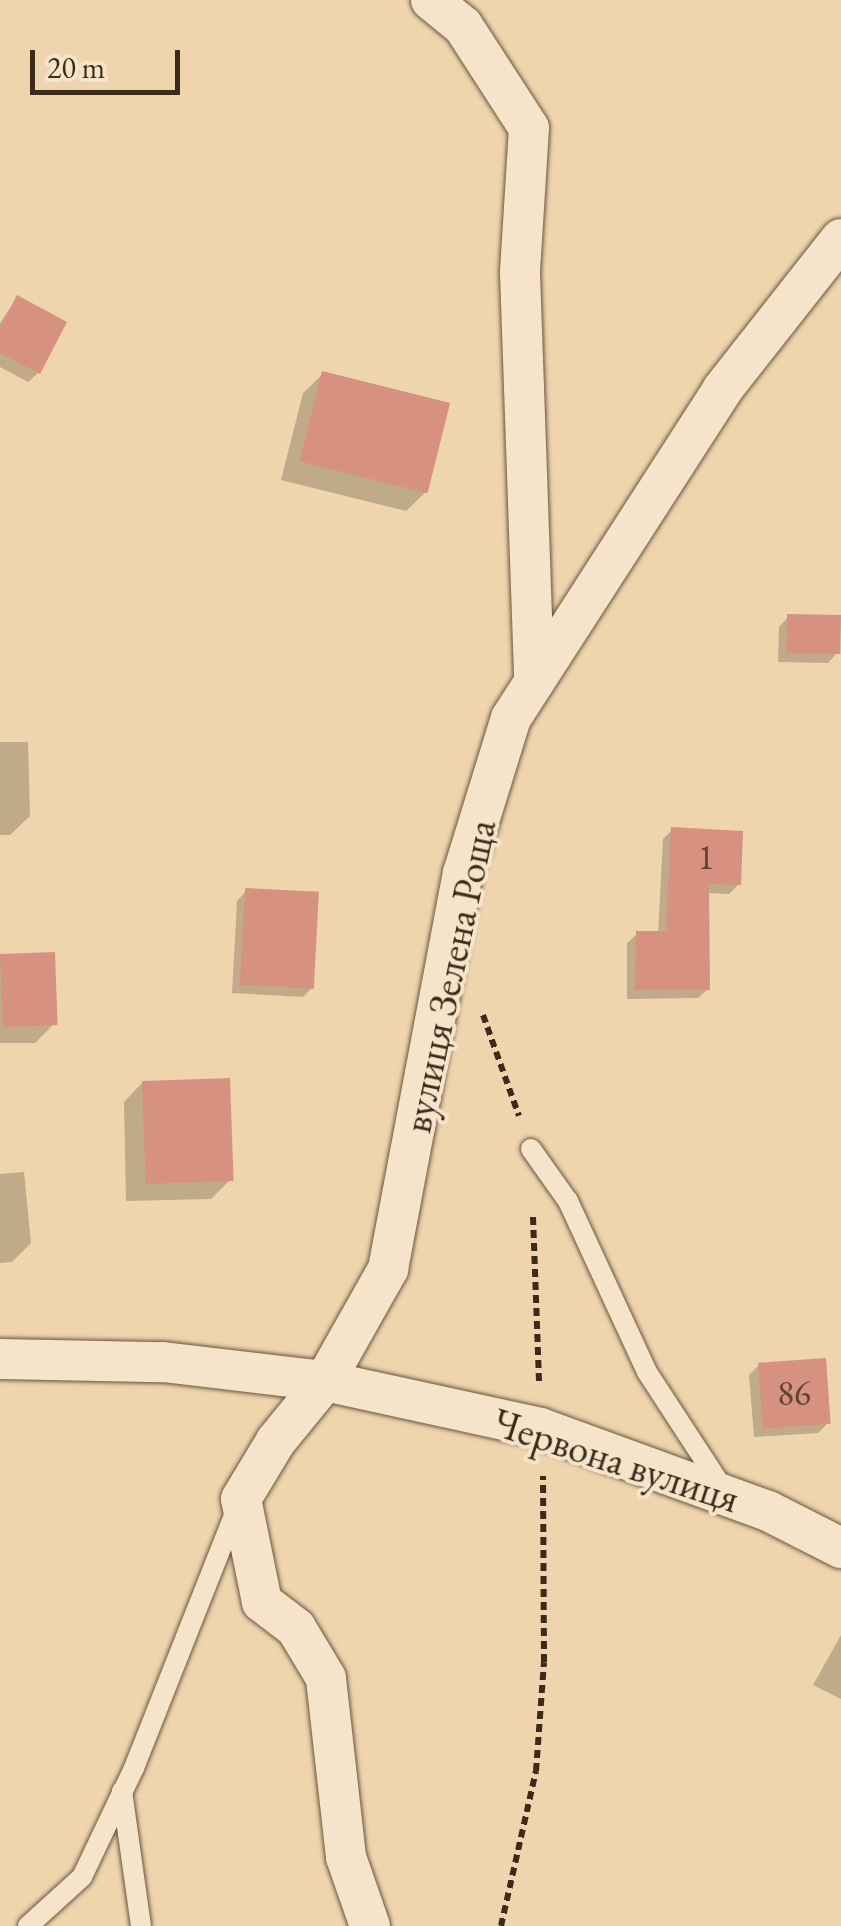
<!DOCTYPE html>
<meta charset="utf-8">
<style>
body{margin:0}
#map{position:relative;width:841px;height:1926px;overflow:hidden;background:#efd5ad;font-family:"EB Garamond",serif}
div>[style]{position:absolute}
.shadow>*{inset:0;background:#0003}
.building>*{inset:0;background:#d79180;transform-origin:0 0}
.path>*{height:6px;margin-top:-3px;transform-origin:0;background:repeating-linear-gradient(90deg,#3c2b1a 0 8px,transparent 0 13px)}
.roads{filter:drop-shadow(0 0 2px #69563f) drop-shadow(0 0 2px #69563f)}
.lane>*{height:20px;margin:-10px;padding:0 10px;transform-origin:10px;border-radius:10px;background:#f5e4ca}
.street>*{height:40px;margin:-20px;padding:0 20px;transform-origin:20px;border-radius:20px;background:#f5e4ca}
span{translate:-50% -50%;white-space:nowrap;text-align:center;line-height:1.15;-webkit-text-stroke:8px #f5e4ca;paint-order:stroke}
.number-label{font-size:35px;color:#634434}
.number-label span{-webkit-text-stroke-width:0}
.street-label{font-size:40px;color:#3c2b1a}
.scale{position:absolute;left:30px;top:50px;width:150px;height:45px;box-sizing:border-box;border:5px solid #3c2b1a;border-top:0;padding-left:12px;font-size:30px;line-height:35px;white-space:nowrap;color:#3c2b1a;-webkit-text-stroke:8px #f5e4ca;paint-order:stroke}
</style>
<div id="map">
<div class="shadow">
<i style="clip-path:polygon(17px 298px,38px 373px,28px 382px,0 367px,0 323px)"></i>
<i style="clip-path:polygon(323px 374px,426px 492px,406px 511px,281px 480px,303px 393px)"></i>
<i style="clip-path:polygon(788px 617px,837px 653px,828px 663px,778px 662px,779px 627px)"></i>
<i style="clip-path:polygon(0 742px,28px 742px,30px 816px,10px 835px,0 835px)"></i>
<i style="clip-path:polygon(672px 830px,739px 884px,729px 894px,707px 893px,708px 989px,698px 998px,627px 999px,627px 943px,637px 934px,658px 934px,663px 839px)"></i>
<i style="clip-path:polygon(246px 891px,313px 987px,303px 997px,232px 993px,237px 901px)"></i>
<i style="clip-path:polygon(0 956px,54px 1024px,35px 1043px,0 1043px)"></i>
<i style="clip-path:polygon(143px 1082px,230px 1180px,211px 1199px,126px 1201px,124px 1102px)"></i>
<i style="clip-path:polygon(24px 1172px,31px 1243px,12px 1262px,0 1263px,0 1174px)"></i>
<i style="clip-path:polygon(759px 1365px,828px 1423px,818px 1433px,754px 1437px,749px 1375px)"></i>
<i style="clip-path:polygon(841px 1635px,841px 1699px,813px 1685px)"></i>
</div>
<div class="building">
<i style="clip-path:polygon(17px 295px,67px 322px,40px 374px,0 353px,0 328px)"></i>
<i style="left:322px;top:371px;width:132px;height:93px;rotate:14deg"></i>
<i style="left:787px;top:614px;width:54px;height:39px;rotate:1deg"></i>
<i style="clip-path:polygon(671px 827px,743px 831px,741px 885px,709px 884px,710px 990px,635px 990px,636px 931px,666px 931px)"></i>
<i style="left:245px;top:888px;width:74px;height:97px;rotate:3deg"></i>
<i style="left:55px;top:952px;width:73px;height:55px;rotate:88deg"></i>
<i style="left:230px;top:1078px;width:103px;height:88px;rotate:88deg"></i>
<i style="left:826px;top:1358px;width:66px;height:68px;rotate:86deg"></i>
</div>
<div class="path">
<i style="left:483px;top:1015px;width:107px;rotate:70.4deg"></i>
<i style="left:533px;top:1217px;width:167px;rotate:87.9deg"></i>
<i style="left:501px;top:1926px;width:159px;rotate:-77.3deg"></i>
<i style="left:536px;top:1771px;width:109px;rotate:-85.8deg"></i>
<i style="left:544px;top:1662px;width:186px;rotate:-90.3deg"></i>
</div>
<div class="roads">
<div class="lane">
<i style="left:531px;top:1149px;width:64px;rotate:54.6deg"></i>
<i style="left:568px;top:1201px;width:188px;rotate:65.2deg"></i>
<i style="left:647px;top:1372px;width:141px;rotate:56.9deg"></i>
<i style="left:122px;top:1791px;width:136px;rotate:82deg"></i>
<i style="left:28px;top:1926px;width:73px;rotate:-42.2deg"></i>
<i style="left:82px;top:1877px;width:121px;rotate:-64.5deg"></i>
<i style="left:134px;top:1768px;width:277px;rotate:-68.4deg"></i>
</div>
<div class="street">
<i style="left:431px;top:0;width:41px;rotate:39.1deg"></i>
<i style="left:463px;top:26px;width:121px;rotate:57.1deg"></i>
<i style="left:529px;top:128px;width:145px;rotate:93.6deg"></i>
<i style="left:520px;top:273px;width:409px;rotate:88deg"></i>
<i style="left:0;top:1359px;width:163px;rotate:1.1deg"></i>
<i style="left:163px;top:1362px;width:163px;rotate:6.7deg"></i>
<i style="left:325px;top:1381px;width:220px;rotate:12.3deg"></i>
<i style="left:540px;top:1428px;width:243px;rotate:20deg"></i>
<i style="left:768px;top:1511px;width:82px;rotate:26.9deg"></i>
<i style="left:370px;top:1926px;width:73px;rotate:-109.2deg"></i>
<i style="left:346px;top:1857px;width:180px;rotate:-96.4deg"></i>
<i style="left:326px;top:1678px;width:58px;rotate:-121deg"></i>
<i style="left:296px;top:1628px;width:43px;rotate:-142.6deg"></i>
<i style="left:262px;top:1602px;width:105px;rotate:-101.5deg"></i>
<i style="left:241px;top:1499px;width:68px;rotate:-58.9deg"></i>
<i style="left:276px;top:1441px;width:77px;rotate:-50.8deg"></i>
<i style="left:325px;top:1381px;width:129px;rotate:-60.6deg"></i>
<i style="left:388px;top:1269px;width:403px;rotate:-79.3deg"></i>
<i style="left:463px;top:873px;width:162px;rotate:-72.8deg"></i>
<i style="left:511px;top:718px;width:390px;rotate:-57.2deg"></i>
<i style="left:722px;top:390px;width:192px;rotate:-51.8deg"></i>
</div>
</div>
<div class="number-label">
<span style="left:706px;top:857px">1</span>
<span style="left:794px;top:1393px">86</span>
</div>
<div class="street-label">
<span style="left:449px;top:976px;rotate:-78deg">вулиця Зелена Роща</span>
<span style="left:616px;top:1460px;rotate:18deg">Червона вулиця</span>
</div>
<div class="scale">20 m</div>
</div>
